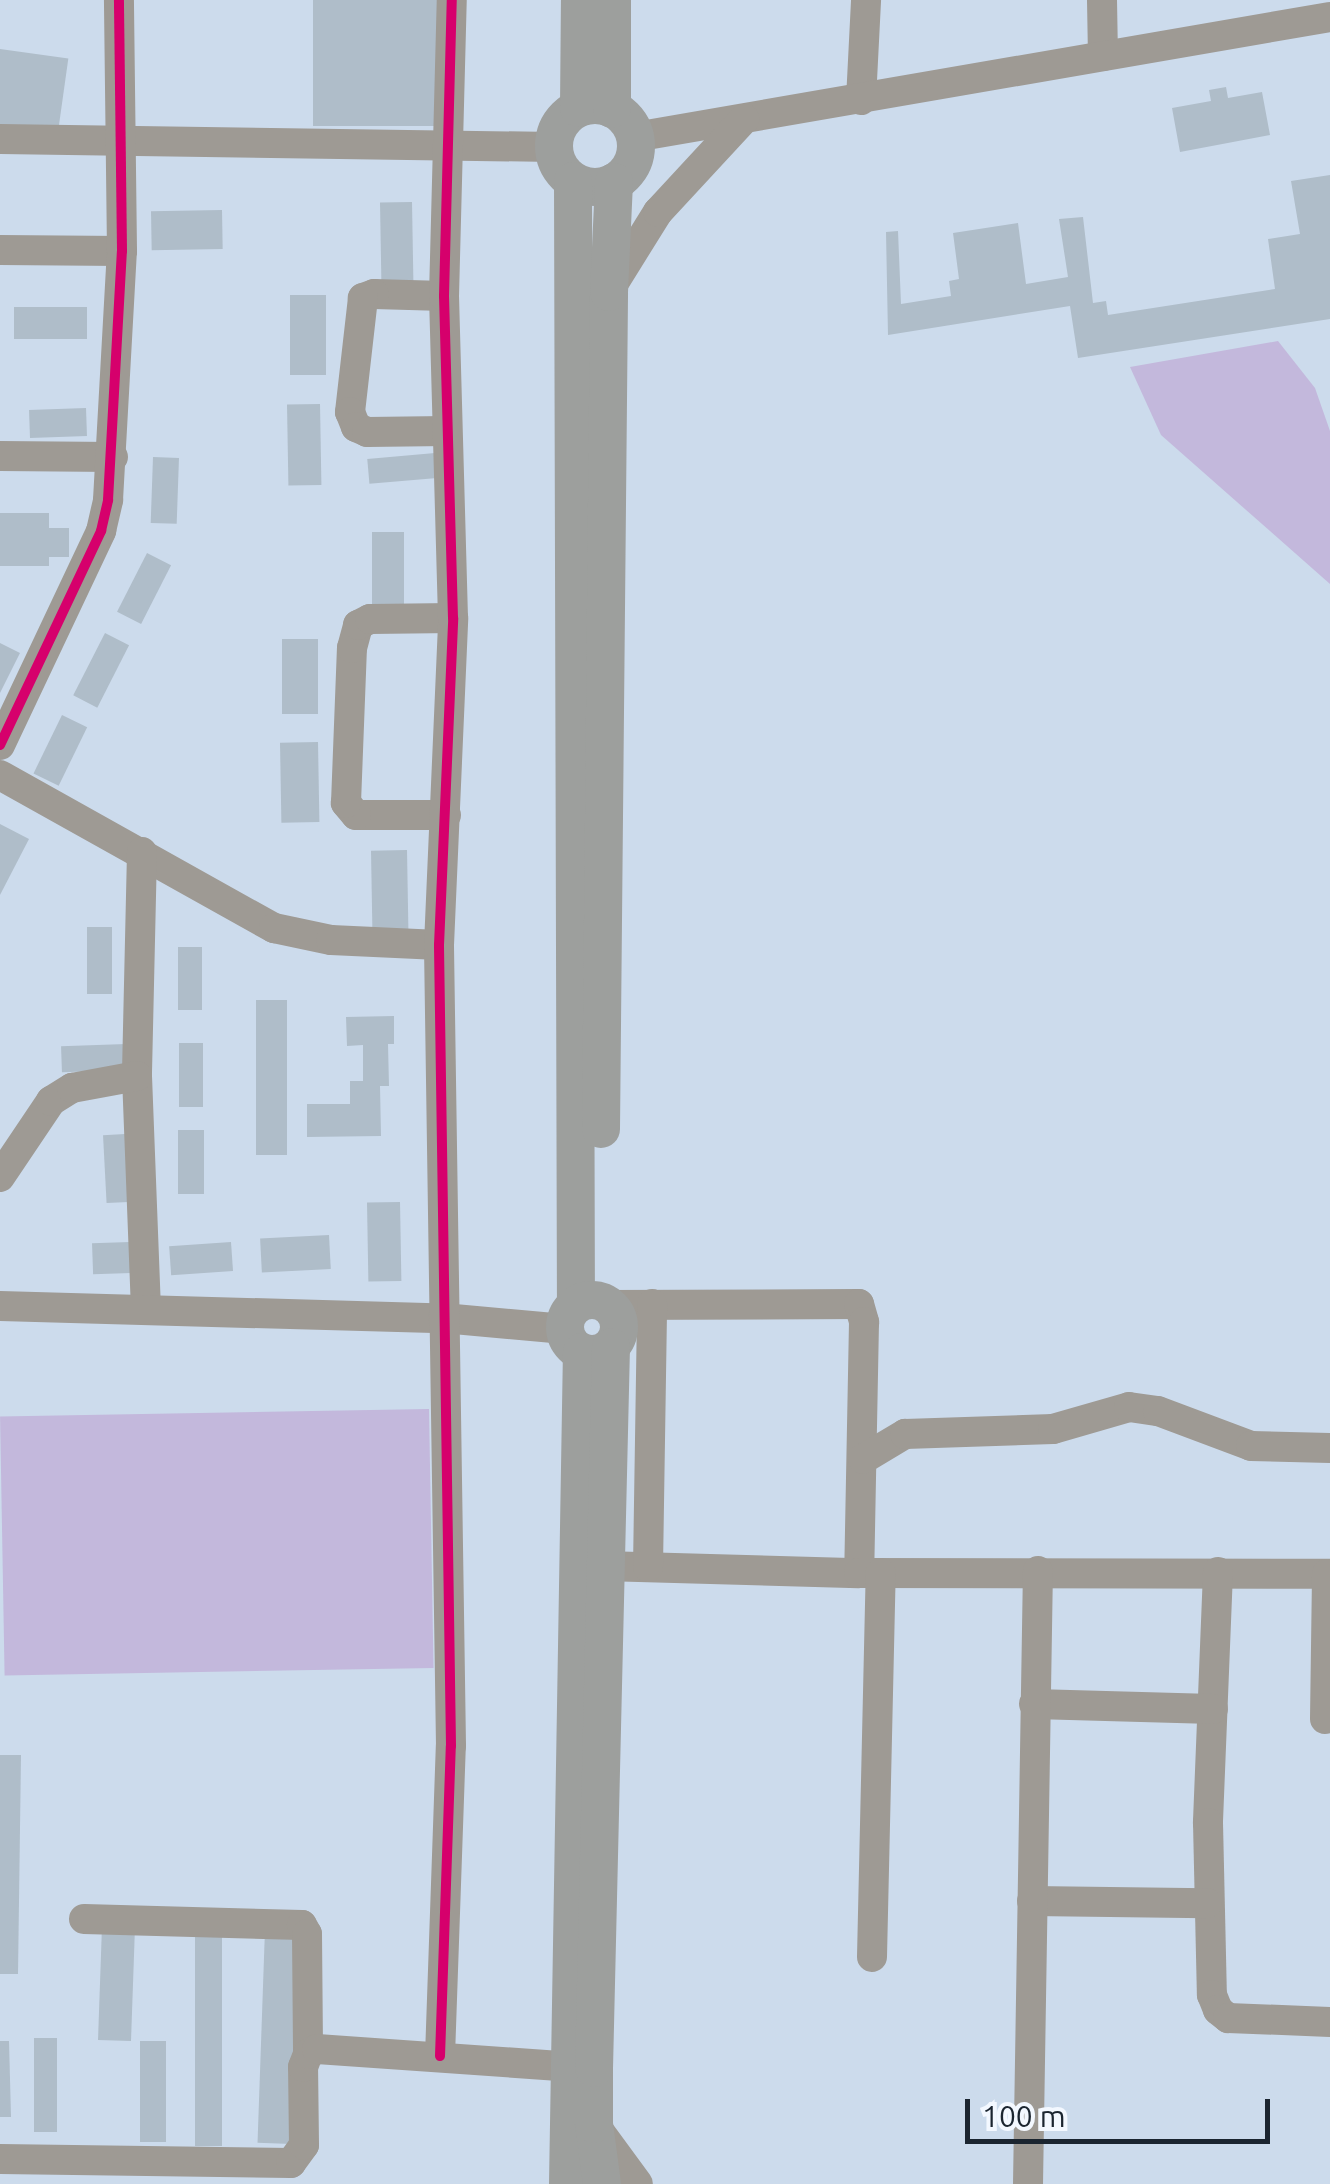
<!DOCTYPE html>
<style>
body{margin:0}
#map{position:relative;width:1330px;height:2184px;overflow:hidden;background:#ccdbec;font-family:Ubuntu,sans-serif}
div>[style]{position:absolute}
.green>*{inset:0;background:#c3b8dc;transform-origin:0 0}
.building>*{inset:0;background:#afbdc9;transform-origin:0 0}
.minor>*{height:30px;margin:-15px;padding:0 15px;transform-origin:15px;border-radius:15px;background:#9e9a94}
.major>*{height:38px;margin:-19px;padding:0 19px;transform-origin:19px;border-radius:19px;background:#9d9f9d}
.major>.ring{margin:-19px;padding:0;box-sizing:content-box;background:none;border:38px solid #9d9f9d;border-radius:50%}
.cycleway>*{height:10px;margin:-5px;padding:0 5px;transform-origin:5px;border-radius:5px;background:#d6006c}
span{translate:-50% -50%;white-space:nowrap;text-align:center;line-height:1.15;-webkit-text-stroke:8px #f3f8ff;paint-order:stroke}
.scale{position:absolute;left:965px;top:2099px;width:305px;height:45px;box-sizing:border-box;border:5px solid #1b2530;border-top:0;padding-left:12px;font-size:30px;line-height:35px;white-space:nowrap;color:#1b2530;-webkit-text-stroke:8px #f3f8ff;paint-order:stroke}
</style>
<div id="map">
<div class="green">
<i style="clip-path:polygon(1278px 341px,1315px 388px,1330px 431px,1330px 584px,1161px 435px,1130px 367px)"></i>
<i style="left:429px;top:1409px;width:259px;height:429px;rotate:89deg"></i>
</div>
<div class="building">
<i style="left:313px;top:0;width:135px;height:126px"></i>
<i style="left:0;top:49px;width:69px;height:80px;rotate:8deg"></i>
<i style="clip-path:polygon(1226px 87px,1228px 98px,1262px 92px,1270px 135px,1180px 152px,1172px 108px,1211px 101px,1209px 90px)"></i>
<i style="clip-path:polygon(1330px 175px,1330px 319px,1078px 358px,1070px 306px,888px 335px,886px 232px,898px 231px,901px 304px,951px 296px,949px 281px,959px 279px,953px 233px,1018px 223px,1026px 284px,1068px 277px,1059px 219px,1083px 217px,1093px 303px,1106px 301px,1108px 315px,1275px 289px,1268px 239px,1300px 234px,1291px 181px)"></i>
<i style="left:412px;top:202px;width:80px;height:32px;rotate:89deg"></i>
<i style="left:222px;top:210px;width:39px;height:71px;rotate:89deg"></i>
<i style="left:290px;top:295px;width:36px;height:80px"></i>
<i style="left:14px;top:307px;width:73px;height:32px"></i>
<i style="left:320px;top:404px;width:81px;height:33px;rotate:89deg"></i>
<i style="left:86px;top:408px;width:28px;height:57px;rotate:88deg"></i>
<i style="left:435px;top:453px;width:25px;height:68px;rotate:85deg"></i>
<i style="left:153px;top:457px;width:26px;height:66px;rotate:2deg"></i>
<i style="clip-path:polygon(0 513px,49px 513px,49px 528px,69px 528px,69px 557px,49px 557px,49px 566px,0 566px)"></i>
<i style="left:372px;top:532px;width:32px;height:79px"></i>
<i style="left:147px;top:553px;width:27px;height:66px;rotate:27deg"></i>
<i style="left:105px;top:633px;width:27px;height:70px;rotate:27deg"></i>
<i style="left:282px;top:639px;width:36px;height:75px"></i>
<i style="clip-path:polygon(0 643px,20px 653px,0 693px)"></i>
<i style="left:62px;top:715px;width:28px;height:65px;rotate:26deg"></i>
<i style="left:318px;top:742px;width:80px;height:38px;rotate:89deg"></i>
<i style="clip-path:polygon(0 824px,29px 839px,0 895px)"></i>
<i style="left:407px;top:850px;width:79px;height:36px;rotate:89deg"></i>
<i style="left:87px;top:927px;width:25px;height:67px"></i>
<i style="left:178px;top:947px;width:24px;height:63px"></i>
<i style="left:256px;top:1000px;width:31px;height:155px"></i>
<i style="clip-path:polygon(394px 1016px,394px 1044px,388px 1044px,389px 1086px,380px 1086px,381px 1136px,307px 1137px,307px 1104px,350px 1104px,350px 1081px,363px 1081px,363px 1045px,347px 1046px,346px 1017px)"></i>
<i style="left:179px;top:1043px;width:24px;height:64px"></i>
<i style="left:126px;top:1044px;width:26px;height:65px;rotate:88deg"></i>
<i style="left:178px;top:1130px;width:26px;height:64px"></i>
<i style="left:125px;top:1134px;width:68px;height:22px;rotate:87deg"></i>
<i style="left:400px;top:1202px;width:79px;height:33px;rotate:89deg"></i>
<i style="left:329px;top:1235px;width:34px;height:69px;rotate:87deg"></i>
<i style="left:130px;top:1242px;width:31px;height:38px;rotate:88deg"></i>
<i style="left:231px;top:1242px;width:29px;height:62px;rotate:86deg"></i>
<i style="clip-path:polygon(0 1755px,21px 1755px,18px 1974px,0 1974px)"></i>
<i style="left:102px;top:1926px;width:33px;height:114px;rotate:2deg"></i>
<i style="left:265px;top:1929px;width:34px;height:214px;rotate:2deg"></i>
<i style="left:195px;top:1937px;width:27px;height:209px"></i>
<i style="left:34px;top:2038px;width:23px;height:94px"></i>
<i style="clip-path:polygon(0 2041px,9px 2041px,11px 2117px,0 2117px)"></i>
<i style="left:140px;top:2041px;width:26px;height:101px"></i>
</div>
<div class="minor">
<i style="left:1102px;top:0;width:56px;rotate:89deg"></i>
<i style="left:861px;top:100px;width:100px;rotate:-87.1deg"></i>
<i style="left:635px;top:137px;width:705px;rotate:-9.8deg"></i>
<i style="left:0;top:139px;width:554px;rotate:0.83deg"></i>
<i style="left:0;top:250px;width:122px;rotate:0.5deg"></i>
<i style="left:610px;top:289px;width:91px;rotate:-58.1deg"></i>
<i style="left:658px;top:212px;width:127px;rotate:-47.2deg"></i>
<i style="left:444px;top:296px;width:70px;rotate:-178.4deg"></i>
<i style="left:374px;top:294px;width:12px;rotate:160deg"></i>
<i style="left:363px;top:298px;width:115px;rotate:96.5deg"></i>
<i style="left:350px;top:412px;width:16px;rotate:68deg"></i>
<i style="left:356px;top:427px;width:12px;rotate:24deg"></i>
<i style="left:367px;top:432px;width:79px;rotate:-0.7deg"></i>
<i style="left:0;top:456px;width:113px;rotate:0.5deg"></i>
<i style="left:0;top:745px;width:237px;rotate:-64.7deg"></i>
<i style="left:101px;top:531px;width:32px;rotate:-77deg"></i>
<i style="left:108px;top:500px;width:249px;rotate:-86.8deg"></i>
<i style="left:122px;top:251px;width:251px;rotate:-90.7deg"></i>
<i style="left:0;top:775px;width:314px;rotate:29.2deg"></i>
<i style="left:274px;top:928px;width:58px;rotate:11.9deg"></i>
<i style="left:331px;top:940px;width:108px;rotate:2.7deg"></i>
<i style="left:446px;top:815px;width:90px;rotate:180deg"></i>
<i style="left:356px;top:815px;width:16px;rotate:-130deg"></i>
<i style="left:346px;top:803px;width:155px;rotate:-87.8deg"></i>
<i style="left:352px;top:648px;width:24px;rotate:-75deg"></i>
<i style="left:358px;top:625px;width:13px;rotate:-27deg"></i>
<i style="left:370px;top:619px;width:83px;rotate:-0.7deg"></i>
<i style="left:142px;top:852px;width:224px;rotate:91.3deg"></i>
<i style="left:137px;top:1076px;width:231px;rotate:87.8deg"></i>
<i style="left:0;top:1177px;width:92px;rotate:-56.1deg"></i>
<i style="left:51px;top:1101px;width:25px;rotate:-32deg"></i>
<i style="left:72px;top:1088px;width:66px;rotate:-10.5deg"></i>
<i style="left:607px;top:1305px;width:252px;rotate:-0.2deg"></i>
<i style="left:859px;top:1304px;width:19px;rotate:74deg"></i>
<i style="left:864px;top:1322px;width:251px;rotate:91.1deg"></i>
<i style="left:0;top:1306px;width:443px;rotate:1.6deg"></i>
<i style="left:443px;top:1318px;width:122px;rotate:5.2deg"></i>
<i style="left:863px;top:1459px;width:49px;rotate:-30.8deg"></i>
<i style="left:905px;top:1434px;width:148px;rotate:-1.9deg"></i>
<i style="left:1053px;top:1429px;width:79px;rotate:-16.1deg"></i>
<i style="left:1129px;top:1407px;width:29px;rotate:8deg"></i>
<i style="left:1158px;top:1411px;width:99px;rotate:20.6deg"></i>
<i style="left:1251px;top:1446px;width:79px;rotate:1.5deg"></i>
<i style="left:603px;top:1566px;width:256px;rotate:1.6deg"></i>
<i style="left:859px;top:1573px;width:471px;rotate:0.1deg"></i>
<i style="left:648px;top:1567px;width:263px;rotate:-89.1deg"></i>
<i style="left:1218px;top:1572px;width:251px;rotate:92.3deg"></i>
<i style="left:1208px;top:1823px;width:172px;rotate:88.7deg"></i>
<i style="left:1212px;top:1995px;width:16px;rotate:68deg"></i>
<i style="left:1218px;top:2010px;width:13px;rotate:39deg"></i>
<i style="left:1228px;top:2018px;width:102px;rotate:2.2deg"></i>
<i style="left:1034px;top:1704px;width:179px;rotate:1.6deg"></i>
<i style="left:1325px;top:1719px;width:145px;rotate:-89.2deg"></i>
<i style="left:1032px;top:1901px;width:175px;rotate:0.7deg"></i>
<i style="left:84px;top:1919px;width:218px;rotate:1.6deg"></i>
<i style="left:302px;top:1925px;width:10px;rotate:61deg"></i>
<i style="left:307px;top:1934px;width:120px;rotate:89.5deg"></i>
<i style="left:872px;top:1957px;width:384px;rotate:-88.7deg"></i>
<i style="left:440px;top:2056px;width:310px;rotate:-88deg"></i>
<i style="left:451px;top:1746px;width:801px;rotate:-90.86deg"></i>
<i style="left:439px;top:945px;width:327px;rotate:-87.5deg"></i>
<i style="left:453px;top:618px;width:322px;rotate:-91.6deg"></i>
<i style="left:444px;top:296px;width:296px;rotate:-88.5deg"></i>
<i style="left:594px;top:2124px;width:74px;rotate:53.7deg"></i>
<i style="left:0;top:2159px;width:291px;rotate:0.8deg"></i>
<i style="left:291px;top:2163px;width:22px;rotate:-54deg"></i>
<i style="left:304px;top:2145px;width:78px;rotate:-90.7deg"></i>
<i style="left:303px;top:2067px;width:14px;rotate:-69deg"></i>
<i style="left:308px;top:2054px;width:10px;rotate:-29deg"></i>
<i style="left:317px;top:2049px;width:275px;rotate:4deg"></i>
<i style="left:1028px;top:2184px;width:613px;rotate:-89.07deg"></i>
</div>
<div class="major">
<i class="ring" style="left:554px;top:105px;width:44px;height:44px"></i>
<i style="left:579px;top:108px;width:108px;rotate:-89.5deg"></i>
<i style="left:612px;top:109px;width:109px;rotate:-90deg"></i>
<i style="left:573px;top:181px;width:1124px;rotate:89.85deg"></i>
<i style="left:601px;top:1129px;width:837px;rotate:-89.45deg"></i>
<i style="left:609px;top:292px;width:110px;rotate:-87.4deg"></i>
<i class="ring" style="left:565px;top:1300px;width:16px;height:16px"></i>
<i style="left:568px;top:2184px;width:832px;rotate:-89.04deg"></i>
<i style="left:602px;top:2184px;width:61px;rotate:-97.6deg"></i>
<i style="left:594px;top:2124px;width:56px;rotate:-90deg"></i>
<i style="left:594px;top:2068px;width:721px;rotate:-88.65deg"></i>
</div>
<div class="cycleway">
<i style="left:0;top:745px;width:237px;rotate:-64.7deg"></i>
<i style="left:101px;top:531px;width:32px;rotate:-77deg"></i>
<i style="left:108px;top:500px;width:249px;rotate:-86.8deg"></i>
<i style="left:122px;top:251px;width:251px;rotate:-90.7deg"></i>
<i style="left:440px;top:2056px;width:310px;rotate:-88deg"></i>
<i style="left:451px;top:1746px;width:801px;rotate:-90.86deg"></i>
<i style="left:439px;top:945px;width:327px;rotate:-87.5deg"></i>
<i style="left:453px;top:618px;width:322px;rotate:-91.6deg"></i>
<i style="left:444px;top:296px;width:296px;rotate:-88.5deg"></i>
</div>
<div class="scale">100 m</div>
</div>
